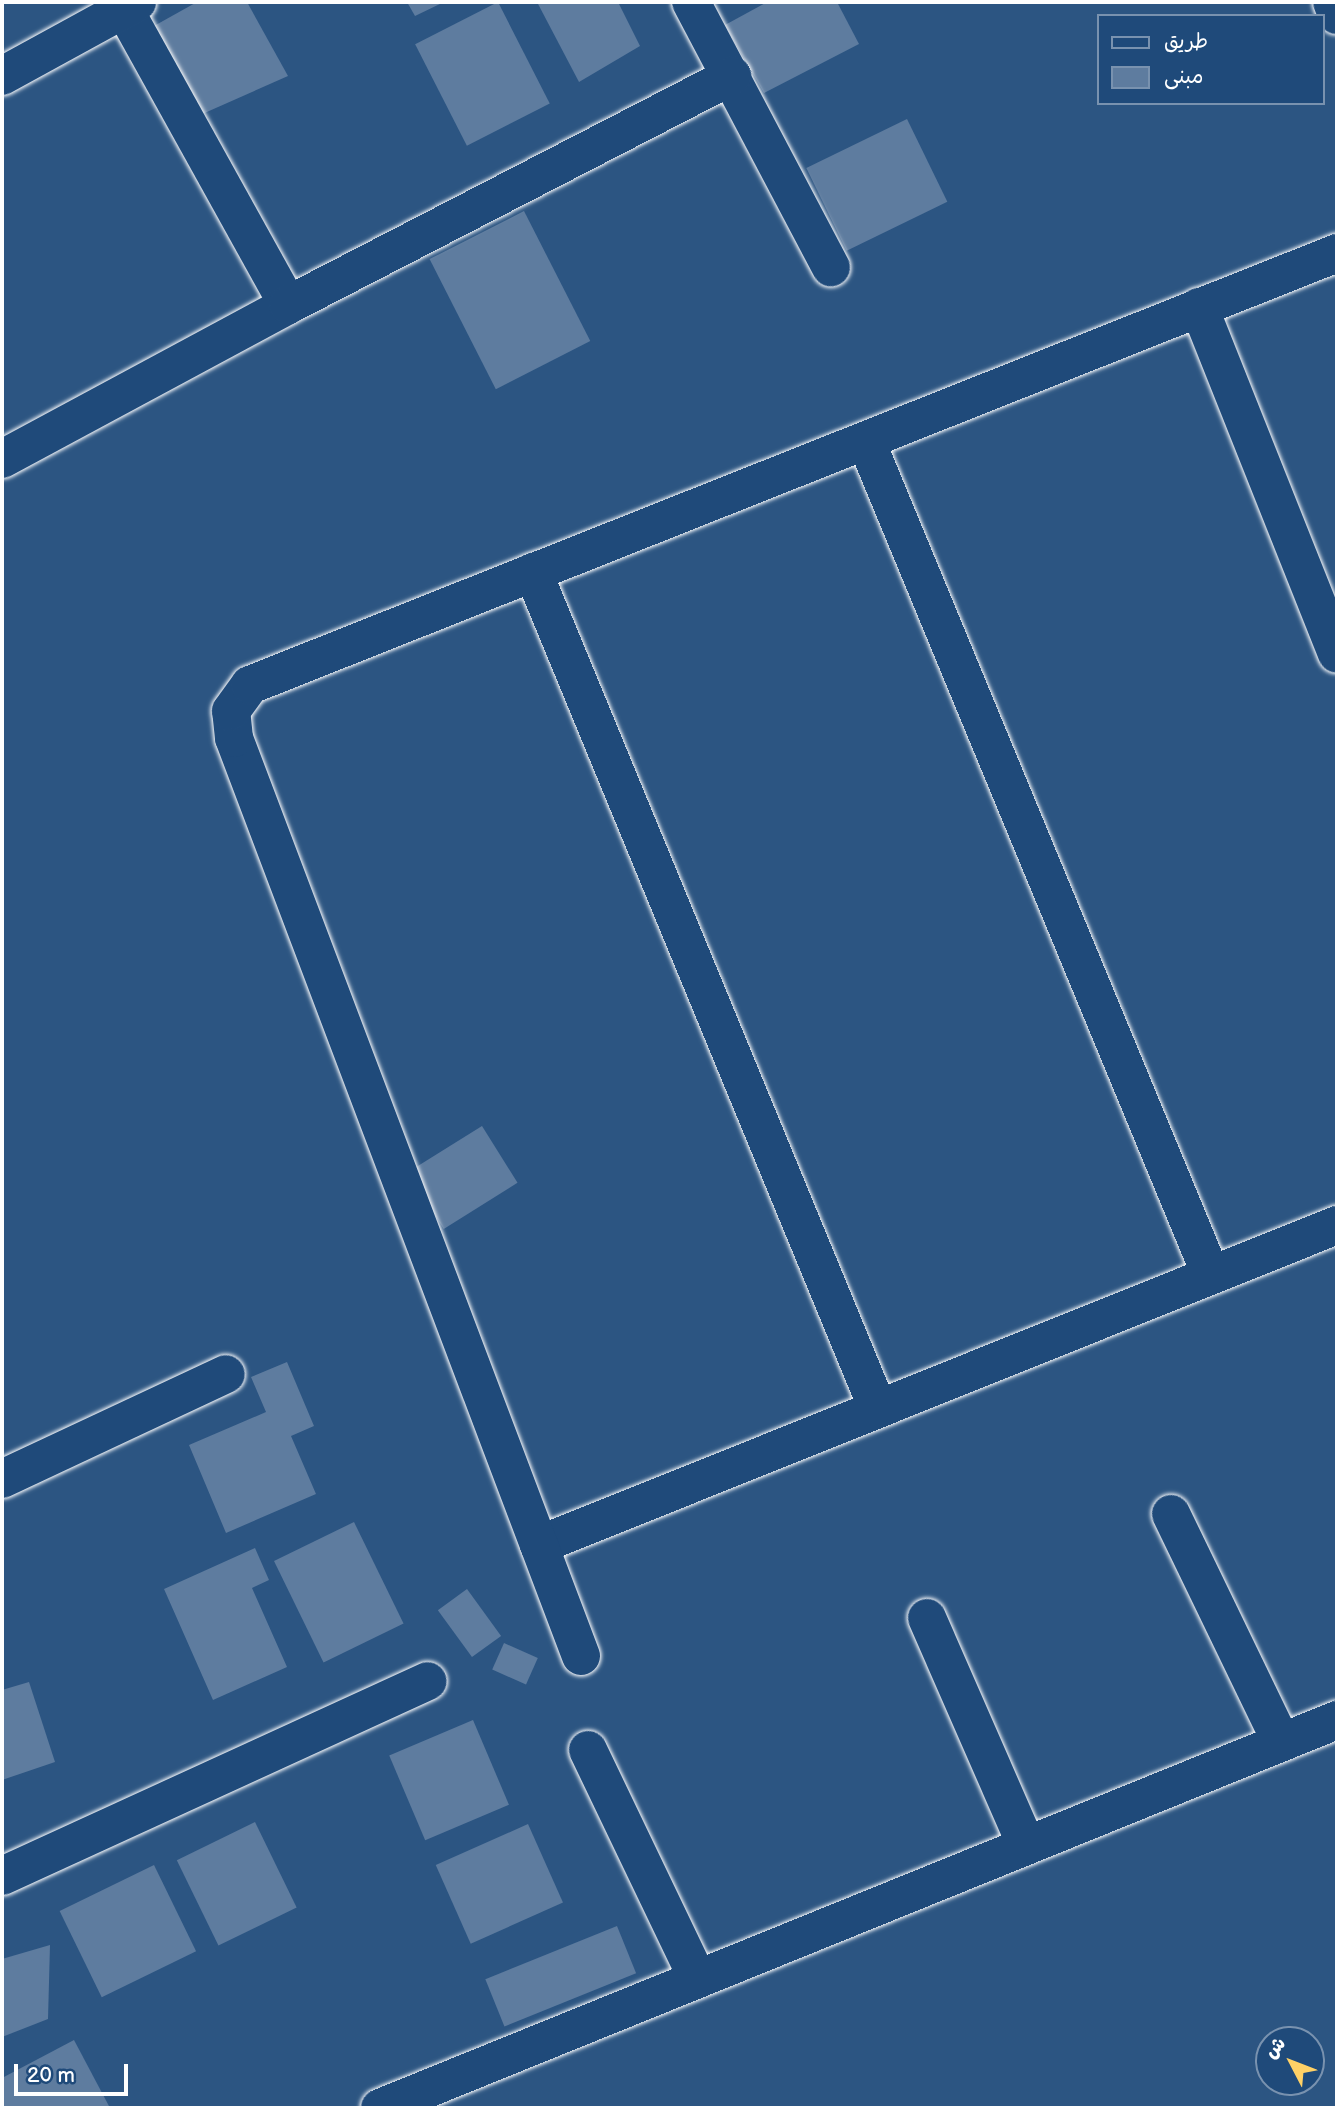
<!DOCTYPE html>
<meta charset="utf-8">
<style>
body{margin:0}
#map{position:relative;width:1339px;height:2110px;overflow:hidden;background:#2c5582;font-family:"Balsamiq Sans","Playpen Sans Arabic",sans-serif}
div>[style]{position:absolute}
.building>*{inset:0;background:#5e7c9f;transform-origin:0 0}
.roads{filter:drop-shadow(0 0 2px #fff) drop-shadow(0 0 2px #fff)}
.minor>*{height:38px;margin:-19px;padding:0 19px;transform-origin:19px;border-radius:19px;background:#1f4a7a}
span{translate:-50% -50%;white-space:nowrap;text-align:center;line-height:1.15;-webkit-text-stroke:7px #1f4a7a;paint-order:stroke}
.frame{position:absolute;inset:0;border:4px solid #fff;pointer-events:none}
.legend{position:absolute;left:1097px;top:14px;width:228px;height:91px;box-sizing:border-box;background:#1f4a7a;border:2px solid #7992af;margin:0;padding:9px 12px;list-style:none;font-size:21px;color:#fff}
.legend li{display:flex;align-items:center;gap:14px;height:35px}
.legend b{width:35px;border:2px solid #7992af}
.north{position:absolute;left:1255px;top:2026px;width:70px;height:70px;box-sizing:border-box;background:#1f4a7a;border:2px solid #7992af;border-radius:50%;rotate:312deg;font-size:19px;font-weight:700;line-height:28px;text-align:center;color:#fff}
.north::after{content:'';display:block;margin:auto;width:24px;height:32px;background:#ffd166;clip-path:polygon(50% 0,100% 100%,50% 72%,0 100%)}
.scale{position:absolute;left:14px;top:2064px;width:114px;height:32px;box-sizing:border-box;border:4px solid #fff;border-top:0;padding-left:9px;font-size:21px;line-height:24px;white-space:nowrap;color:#fff;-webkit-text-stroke:5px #1f4a7a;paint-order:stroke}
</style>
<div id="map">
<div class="building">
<i style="clip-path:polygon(197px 2px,247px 2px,288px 76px,200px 115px,154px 26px)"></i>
<i style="clip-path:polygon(407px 2px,444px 2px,415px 16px)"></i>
<i style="left:498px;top:2px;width:114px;height:93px;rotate:63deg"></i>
<i style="clip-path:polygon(537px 2px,618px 2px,640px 46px,579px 82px)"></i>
<i style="clip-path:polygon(767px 2px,837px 2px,859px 44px,764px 93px,725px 25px)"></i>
<i style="left:907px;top:119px;width:92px;height:112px;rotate:64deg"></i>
<i style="left:524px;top:211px;width:146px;height:106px;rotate:63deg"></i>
<i style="left:482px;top:1126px;width:67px;height:87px;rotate:58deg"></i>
<i style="clip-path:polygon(287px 1362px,314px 1426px,291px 1436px,316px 1494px,226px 1533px,189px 1445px,266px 1412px,251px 1377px)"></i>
<i style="left:354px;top:1522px;width:113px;height:89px;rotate:64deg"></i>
<i style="clip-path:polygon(255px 1548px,269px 1580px,252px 1588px,287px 1667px,213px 1700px,164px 1589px)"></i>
<i style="left:467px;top:1589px;width:58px;height:36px;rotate:54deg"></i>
<i style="left:504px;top:1643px;width:37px;height:29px;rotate:24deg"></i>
<i style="clip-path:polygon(29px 1682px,55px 1762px,2px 1780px,2px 1690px)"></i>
<i style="left:473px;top:1720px;width:92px;height:91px;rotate:67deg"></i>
<i style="left:255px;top:1822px;width:95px;height:87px;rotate:64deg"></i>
<i style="left:528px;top:1824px;width:86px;height:101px;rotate:66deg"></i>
<i style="left:154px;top:1865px;width:96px;height:105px;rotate:64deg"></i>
<i style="left:617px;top:1926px;width:51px;height:142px;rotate:68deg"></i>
<i style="clip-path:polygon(50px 1945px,48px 2019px,2px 2037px,2px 1959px)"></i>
<i style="clip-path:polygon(74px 2040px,110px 2108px,2px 2108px,2px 2078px)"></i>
</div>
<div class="roads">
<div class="minor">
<i style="left:691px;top:2px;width:300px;rotate:62.2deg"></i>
<i style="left:1332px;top:2px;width:14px;rotate:69deg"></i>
<i style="left:124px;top:9px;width:338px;rotate:61deg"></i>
<i style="left:2px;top:76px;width:154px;rotate:-28.7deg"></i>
<i style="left:1199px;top:307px;width:373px;rotate:68.3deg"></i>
<i style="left:866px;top:441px;width:903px;rotate:67.53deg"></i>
<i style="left:2px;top:459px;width:325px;rotate:-28.3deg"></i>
<i style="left:288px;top:305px;width:500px;rotate:-27.3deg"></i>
<i style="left:533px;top:572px;width:905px;rotate:67.6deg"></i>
<i style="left:2px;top:1479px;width:247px;rotate:-25.1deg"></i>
<i style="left:1171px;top:1514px;width:253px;rotate:64.2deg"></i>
<i style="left:539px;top:1545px;width:860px;rotate:-21.85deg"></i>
<i style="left:927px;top:1618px;width:248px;rotate:66.4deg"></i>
<i style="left:581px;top:1656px;width:981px;rotate:-110.71deg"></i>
<i style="left:234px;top:738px;width:27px;rotate:-96deg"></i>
<i style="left:231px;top:711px;width:32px;rotate:-54deg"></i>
<i style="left:250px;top:685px;width:1170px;rotate:-21.67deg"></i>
<i style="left:588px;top:1750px;width:252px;rotate:64.4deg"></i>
<i style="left:2px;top:1876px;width:468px;rotate:-24.6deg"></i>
<i style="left:380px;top:2108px;width:1033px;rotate:-22.07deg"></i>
</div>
</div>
<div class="frame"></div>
<ul class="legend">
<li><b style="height:9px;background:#1f4a7a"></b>طريق</li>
<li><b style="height:19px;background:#5e7c9f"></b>مبنى</li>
</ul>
<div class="north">ش</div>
<div class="scale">20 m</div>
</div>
